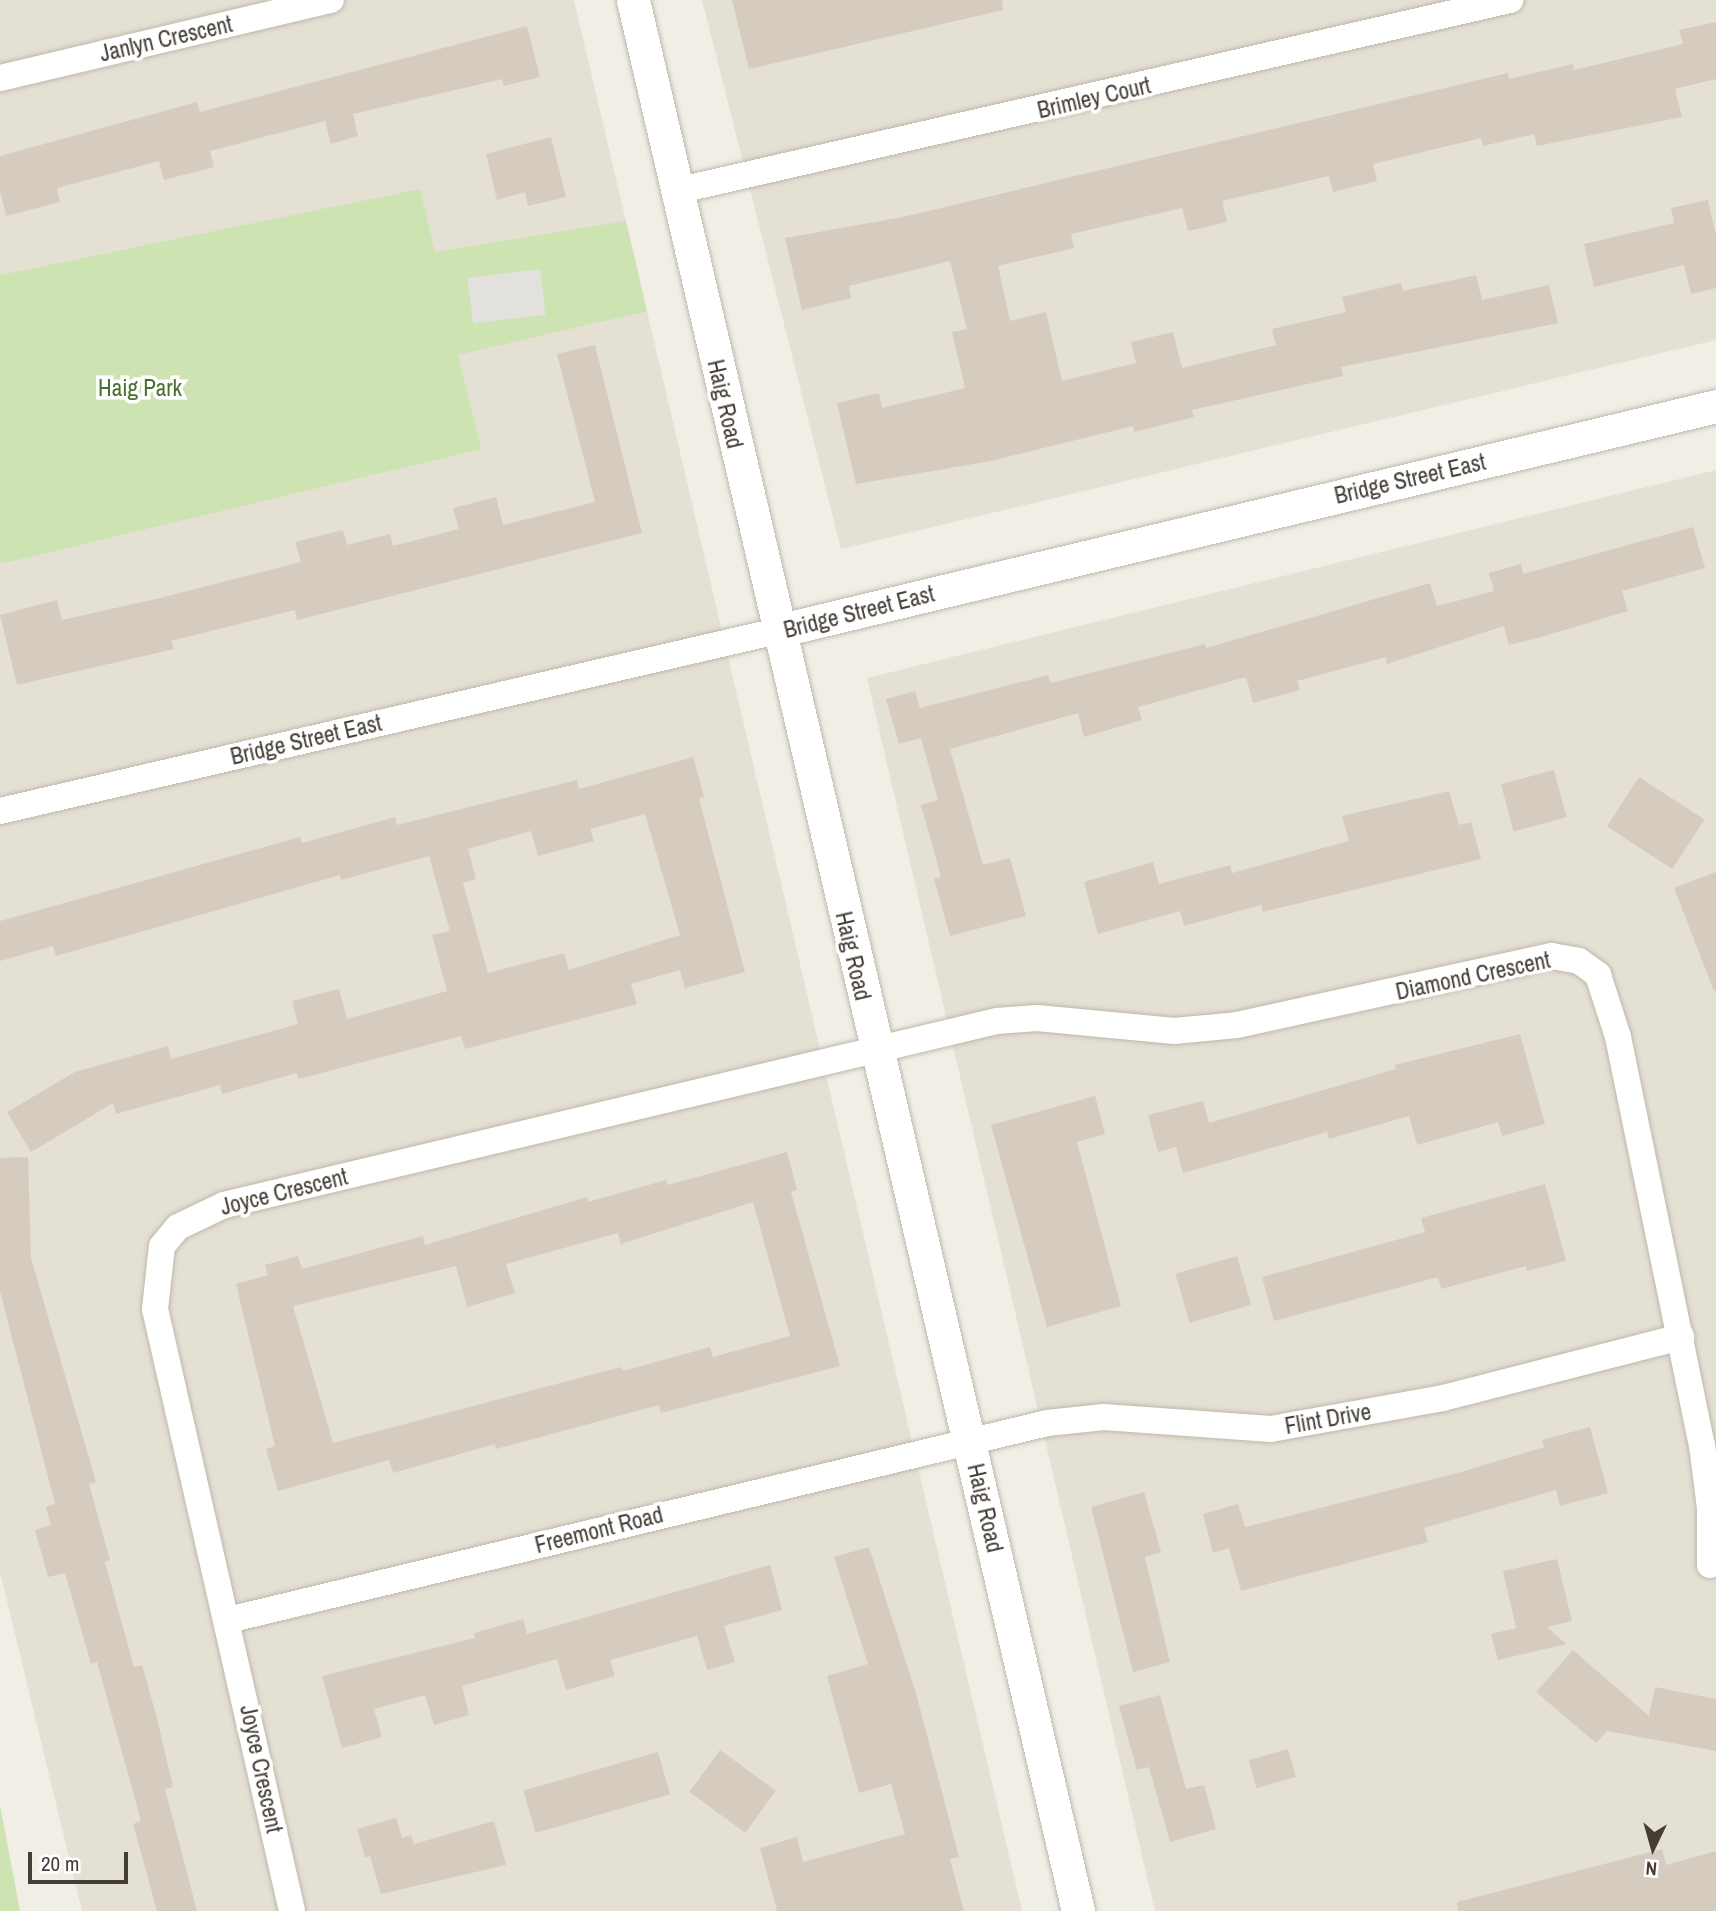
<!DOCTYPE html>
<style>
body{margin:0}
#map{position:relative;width:1716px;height:1911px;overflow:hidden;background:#f1eee6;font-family:"Archivo Narrow",sans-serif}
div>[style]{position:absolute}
.residential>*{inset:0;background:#e5e0d4}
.green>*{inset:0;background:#cde3b1}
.parking>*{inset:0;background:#e3e1de;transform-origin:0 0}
.building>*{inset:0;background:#d5ccbf;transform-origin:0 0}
.roads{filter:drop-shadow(0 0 2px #bfb8ac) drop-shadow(0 0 2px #bfb8ac)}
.minor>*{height:26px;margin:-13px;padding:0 13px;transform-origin:13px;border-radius:13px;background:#fff}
.tertiary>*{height:33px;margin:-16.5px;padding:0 16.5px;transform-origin:16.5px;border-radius:16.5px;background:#fff}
span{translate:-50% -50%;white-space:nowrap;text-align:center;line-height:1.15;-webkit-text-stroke:7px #fff;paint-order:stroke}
.street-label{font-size:23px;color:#443e36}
.park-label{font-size:23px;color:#47712d}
.north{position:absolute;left:1618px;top:1813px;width:70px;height:70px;-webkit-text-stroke:5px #fff;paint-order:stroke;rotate:185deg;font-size:19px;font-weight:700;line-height:28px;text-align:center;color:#443e36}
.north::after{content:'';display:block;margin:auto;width:24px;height:32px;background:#443e36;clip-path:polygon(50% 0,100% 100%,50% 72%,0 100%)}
.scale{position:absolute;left:28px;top:1852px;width:100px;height:32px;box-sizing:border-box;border:4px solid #443e36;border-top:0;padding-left:9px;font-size:21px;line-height:24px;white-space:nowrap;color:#443e36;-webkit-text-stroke:5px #fff;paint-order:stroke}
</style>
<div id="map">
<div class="residential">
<i style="clip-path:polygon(0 0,574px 0,1022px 1911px,82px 1911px,0 1572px)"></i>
<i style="clip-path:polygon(702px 0,1716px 0,1716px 340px,841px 549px)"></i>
<i style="clip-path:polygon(1716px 470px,1716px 1911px,1155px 1911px,867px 678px)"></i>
</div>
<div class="green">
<i style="clip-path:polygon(420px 189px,435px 252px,626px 221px,647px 311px,458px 355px,481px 449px,0 564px,0 275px)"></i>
<i style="clip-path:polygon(0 1805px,20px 1911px,0 1911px)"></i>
</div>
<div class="parking">
<i style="left:540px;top:269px;width:46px;height:73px;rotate:83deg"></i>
</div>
<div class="building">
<i style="clip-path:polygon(732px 0,1002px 0,1003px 10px,749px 69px)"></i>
<i style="clip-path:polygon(1716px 22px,1716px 79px,1675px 89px,1682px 117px,1537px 146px,1534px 134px,1483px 146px,1481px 138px,1373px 164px,1377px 181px,1333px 192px,1329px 176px,1222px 201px,1227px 222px,1188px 231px,1182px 208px,1071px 234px,1074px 248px,998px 266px,1010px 321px,1046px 312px,1062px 381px,1136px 363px,1131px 342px,1173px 332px,1182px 368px,1276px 345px,1272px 329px,1346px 312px,1342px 297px,1401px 283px,1403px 291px,1476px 275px,1482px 300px,1549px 285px,1558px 323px,1341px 367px,1343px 376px,1192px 410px,1194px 417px,1134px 432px,1133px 426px,991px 461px,856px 484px,837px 403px,879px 393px,882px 408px,965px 388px,952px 332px,967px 329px,950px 261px,849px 286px,851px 298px,802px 310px,785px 238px,903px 217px,1508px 73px,1509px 79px,1573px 64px,1574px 70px,1683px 44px,1679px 30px)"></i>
<i style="clip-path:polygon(527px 26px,540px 77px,504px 86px,502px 79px,353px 114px,358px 136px,331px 144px,325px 121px,210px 151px,214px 167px,164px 180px,159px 161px,57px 188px,60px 202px,6px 216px,0 191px,0 156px,197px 102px,200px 112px)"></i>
<i style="clip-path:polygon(551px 137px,566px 197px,528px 206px,525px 192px,497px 200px,486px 154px)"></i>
<i style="clip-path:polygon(1708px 200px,1716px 235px,1716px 288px,1691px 294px,1684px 265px,1594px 287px,1584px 244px,1674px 223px,1671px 208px)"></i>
<i style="clip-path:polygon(595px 345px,642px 533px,297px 620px,295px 610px,171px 641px,174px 649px,17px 685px,0 615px,57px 600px,62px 620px,160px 598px,301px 562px,295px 542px,343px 530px,347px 545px,390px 534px,393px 546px,459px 529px,453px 508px,496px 497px,503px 525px,595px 502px,557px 354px)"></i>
<i style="clip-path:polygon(1693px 527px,1705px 568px,1622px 591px,1628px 611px,1541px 637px,1509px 645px,1504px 626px,1387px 664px,1386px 657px,1297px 681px,1300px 690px,1253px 703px,1246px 677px,1138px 707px,1142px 720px,1084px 737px,1078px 713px,950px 749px,983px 865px,1010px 858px,1026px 916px,950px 936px,934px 879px,941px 877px,921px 805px,938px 800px,921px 738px,899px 744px,886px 699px,915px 691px,920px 708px,1048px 675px,1051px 683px,1205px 644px,1206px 648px,1430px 583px,1437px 606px,1494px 591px,1489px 573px,1521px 564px,1523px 574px)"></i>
<i style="clip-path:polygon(evenodd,693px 757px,704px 797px,699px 799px,745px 972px,685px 988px,680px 970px,631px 984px,637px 1004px,465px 1049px,461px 1036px,299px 1079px,297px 1073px,222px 1094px,220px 1085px,116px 1114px,113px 1103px,31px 1152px,7px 1112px,75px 1072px,168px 1046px,171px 1059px,298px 1024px,292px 1001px,339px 989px,347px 1019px,447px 991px,432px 935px,450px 931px,429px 856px,341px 880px,340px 875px,56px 956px,53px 946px,0 961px,0 921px,300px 837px,302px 843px,395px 817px,397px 825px,577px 780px,579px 789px,693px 757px,645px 814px,680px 935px,569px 970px,564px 953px,488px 973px,463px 883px,476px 879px,468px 849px,531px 831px,538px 856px,594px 841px,590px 829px,645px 814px)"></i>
<i style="left:1554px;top:770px;width:49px;height:55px;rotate:75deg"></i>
<i style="left:1639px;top:777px;width:78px;height:59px;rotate:33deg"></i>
<i style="clip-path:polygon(1449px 791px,1459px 825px,1471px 822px,1481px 859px,1263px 912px,1261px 905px,1184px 926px,1180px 911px,1098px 934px,1084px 882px,1153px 862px,1159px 884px,1230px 865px,1232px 873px,1349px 841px,1342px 816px)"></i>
<i style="clip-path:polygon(1716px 872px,1716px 990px,1714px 991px,1674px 888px)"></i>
<i style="clip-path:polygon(1520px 1034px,1545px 1124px,1502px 1136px,1498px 1122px,1417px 1145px,1409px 1116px,1329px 1139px,1327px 1132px,1183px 1173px,1176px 1147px,1158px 1152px,1148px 1115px,1203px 1101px,1209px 1123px,1396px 1069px,1395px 1065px)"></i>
<i style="clip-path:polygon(1095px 1096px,1105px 1134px,1077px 1142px,1121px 1306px,1047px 1327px,991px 1125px)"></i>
<i style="clip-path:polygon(evenodd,787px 1152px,797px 1190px,791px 1192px,840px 1366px,661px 1413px,659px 1405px,496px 1449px,495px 1444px,393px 1473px,389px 1460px,278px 1491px,266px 1449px,275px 1446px,236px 1284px,268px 1275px,265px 1265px,298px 1256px,302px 1269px,423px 1236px,425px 1245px,587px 1197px,588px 1202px,666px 1180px,668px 1185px,787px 1152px,753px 1202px,790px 1336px,713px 1357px,710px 1347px,623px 1371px,621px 1367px,333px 1443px,293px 1306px,456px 1266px,467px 1307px,515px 1293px,506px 1264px,618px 1233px,621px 1244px,753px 1202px)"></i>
<i style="clip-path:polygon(28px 1157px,31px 1258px,96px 1482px,89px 1484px,110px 1560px,105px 1562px,134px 1667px,142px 1665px,157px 1718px,173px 1787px,165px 1789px,197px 1911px,157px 1911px,133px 1824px,141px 1821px,97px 1662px,91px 1664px,65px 1573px,48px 1577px,35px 1530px,51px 1525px,46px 1507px,55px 1504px,0 1291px,0 1158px)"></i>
<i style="clip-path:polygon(1545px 1184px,1566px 1261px,1527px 1271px,1526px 1266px,1441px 1289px,1438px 1277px,1274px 1321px,1262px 1277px,1425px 1232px,1421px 1218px)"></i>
<i style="left:1237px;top:1256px;width:51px;height:64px;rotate:74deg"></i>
<i style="clip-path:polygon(1590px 1427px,1608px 1493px,1560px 1506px,1556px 1490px,1424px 1528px,1428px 1542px,1241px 1591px,1229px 1548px,1213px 1553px,1203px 1514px,1238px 1504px,1245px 1527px,1461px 1472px,1544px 1447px,1542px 1440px)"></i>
<i style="clip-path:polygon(1144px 1492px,1161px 1552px,1145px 1557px,1170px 1662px,1133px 1672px,1091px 1507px)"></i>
<i style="clip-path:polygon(869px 1547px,916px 1693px,959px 1857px,950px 1859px,964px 1911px,777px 1911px,760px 1848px,797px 1837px,803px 1862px,905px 1834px,891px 1784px,859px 1793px,827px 1676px,868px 1664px,834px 1557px)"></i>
<i style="clip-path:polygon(1557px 1559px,1572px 1621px,1547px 1627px,1566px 1644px,1498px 1660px,1491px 1634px,1516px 1628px,1503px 1571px)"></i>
<i style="clip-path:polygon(770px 1565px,782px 1610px,724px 1626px,735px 1662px,707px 1670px,697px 1636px,610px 1660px,615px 1676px,566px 1690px,557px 1659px,462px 1686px,469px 1715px,434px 1725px,425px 1695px,374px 1709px,382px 1737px,342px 1748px,322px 1676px,475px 1638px,474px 1633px,523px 1619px,527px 1634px)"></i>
<i style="clip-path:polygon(1573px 1650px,1649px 1716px,1655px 1687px,1716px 1699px,1716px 1751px,1607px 1731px,1596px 1743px,1536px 1692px)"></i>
<i style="clip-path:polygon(1160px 1695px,1186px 1789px,1204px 1785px,1216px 1829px,1170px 1842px,1149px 1767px,1137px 1770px,1119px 1706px)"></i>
<i style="left:1288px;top:1749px;width:29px;height:41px;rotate:74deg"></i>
<i style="left:720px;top:1750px;width:69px;height:52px;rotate:36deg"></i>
<i style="left:658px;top:1752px;width:44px;height:140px;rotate:74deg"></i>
<i style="clip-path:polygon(396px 1818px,402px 1838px,411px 1835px,414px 1844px,494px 1821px,506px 1865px,381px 1894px,370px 1856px,365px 1858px,357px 1829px)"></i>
<i style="clip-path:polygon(1662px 1849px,1666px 1865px,1716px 1851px,1716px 1911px,1458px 1911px,1457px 1902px)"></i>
</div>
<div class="roads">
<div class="minor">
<i style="left:0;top:78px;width:340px;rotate:-13.3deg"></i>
<i style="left:676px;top:191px;width:856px;rotate:-12.9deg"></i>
<i style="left:0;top:811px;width:798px;rotate:-13.04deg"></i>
<i style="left:228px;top:1620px;width:842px;rotate:-13.52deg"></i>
<i style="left:1047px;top:1423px;width:57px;rotate:-6deg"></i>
<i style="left:1104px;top:1417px;width:167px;rotate:4.1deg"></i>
<i style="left:1271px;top:1429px;width:175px;rotate:-10.2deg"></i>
<i style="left:1443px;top:1398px;width:246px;rotate:-14.4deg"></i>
<i style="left:292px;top:1911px;width:617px;rotate:-102.82deg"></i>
<i style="left:155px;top:1309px;width:63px;rotate:-83.7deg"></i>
<i style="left:162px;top:1246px;width:25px;rotate:-50deg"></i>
<i style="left:178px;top:1227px;width:51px;rotate:-25.6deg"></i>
<i style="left:224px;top:1205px;width:795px;rotate:-13.39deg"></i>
<i style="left:997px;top:1021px;width:40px;rotate:-4.3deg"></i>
<i style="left:1037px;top:1018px;width:138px;rotate:5.4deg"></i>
<i style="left:1174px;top:1031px;width:63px;rotate:-5.4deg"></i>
<i style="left:1237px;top:1025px;width:322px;rotate:-12.4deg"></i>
<i style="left:1552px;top:956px;width:27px;rotate:10deg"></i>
<i style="left:1579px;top:961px;width:24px;rotate:36deg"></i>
<i style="left:1598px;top:975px;width:65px;rotate:72.1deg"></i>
<i style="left:1618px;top:1037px;width:417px;rotate:78.4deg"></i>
<i style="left:1702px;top:1445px;width:64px;rotate:82.8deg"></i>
<i style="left:1710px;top:1508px;width:57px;rotate:90deg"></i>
</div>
<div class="tertiary">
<i style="left:633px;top:0;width:1962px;rotate:76.89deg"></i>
<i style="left:777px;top:631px;width:966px;rotate:-13.47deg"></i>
</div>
</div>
<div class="street-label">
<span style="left:166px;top:39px;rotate:-13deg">Janlyn Crescent</span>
<span style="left:1094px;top:98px;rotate:-13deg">Brimley Court</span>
<span style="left:725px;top:404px;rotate:77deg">Haig Road</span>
<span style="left:1410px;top:479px;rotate:-13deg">Bridge Street East</span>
<span style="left:859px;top:612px;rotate:-14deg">Bridge Street East</span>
<span style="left:306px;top:740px;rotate:-13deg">Bridge Street East</span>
<span style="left:853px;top:956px;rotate:77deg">Haig Road</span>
<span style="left:1473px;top:976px;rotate:-12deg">Diamond Crescent</span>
<span style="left:284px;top:1192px;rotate:-14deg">Joyce Crescent</span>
<span style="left:1328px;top:1419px;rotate:-10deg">Flint Drive</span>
<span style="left:985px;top:1508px;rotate:77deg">Haig Road</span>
<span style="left:599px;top:1530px;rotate:-14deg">Freemont Road</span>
<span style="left:261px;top:1769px;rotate:78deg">Joyce Crescent</span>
</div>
<div class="park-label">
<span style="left:140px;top:388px">Haig Park</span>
</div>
<div class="north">N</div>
<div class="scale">20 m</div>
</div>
